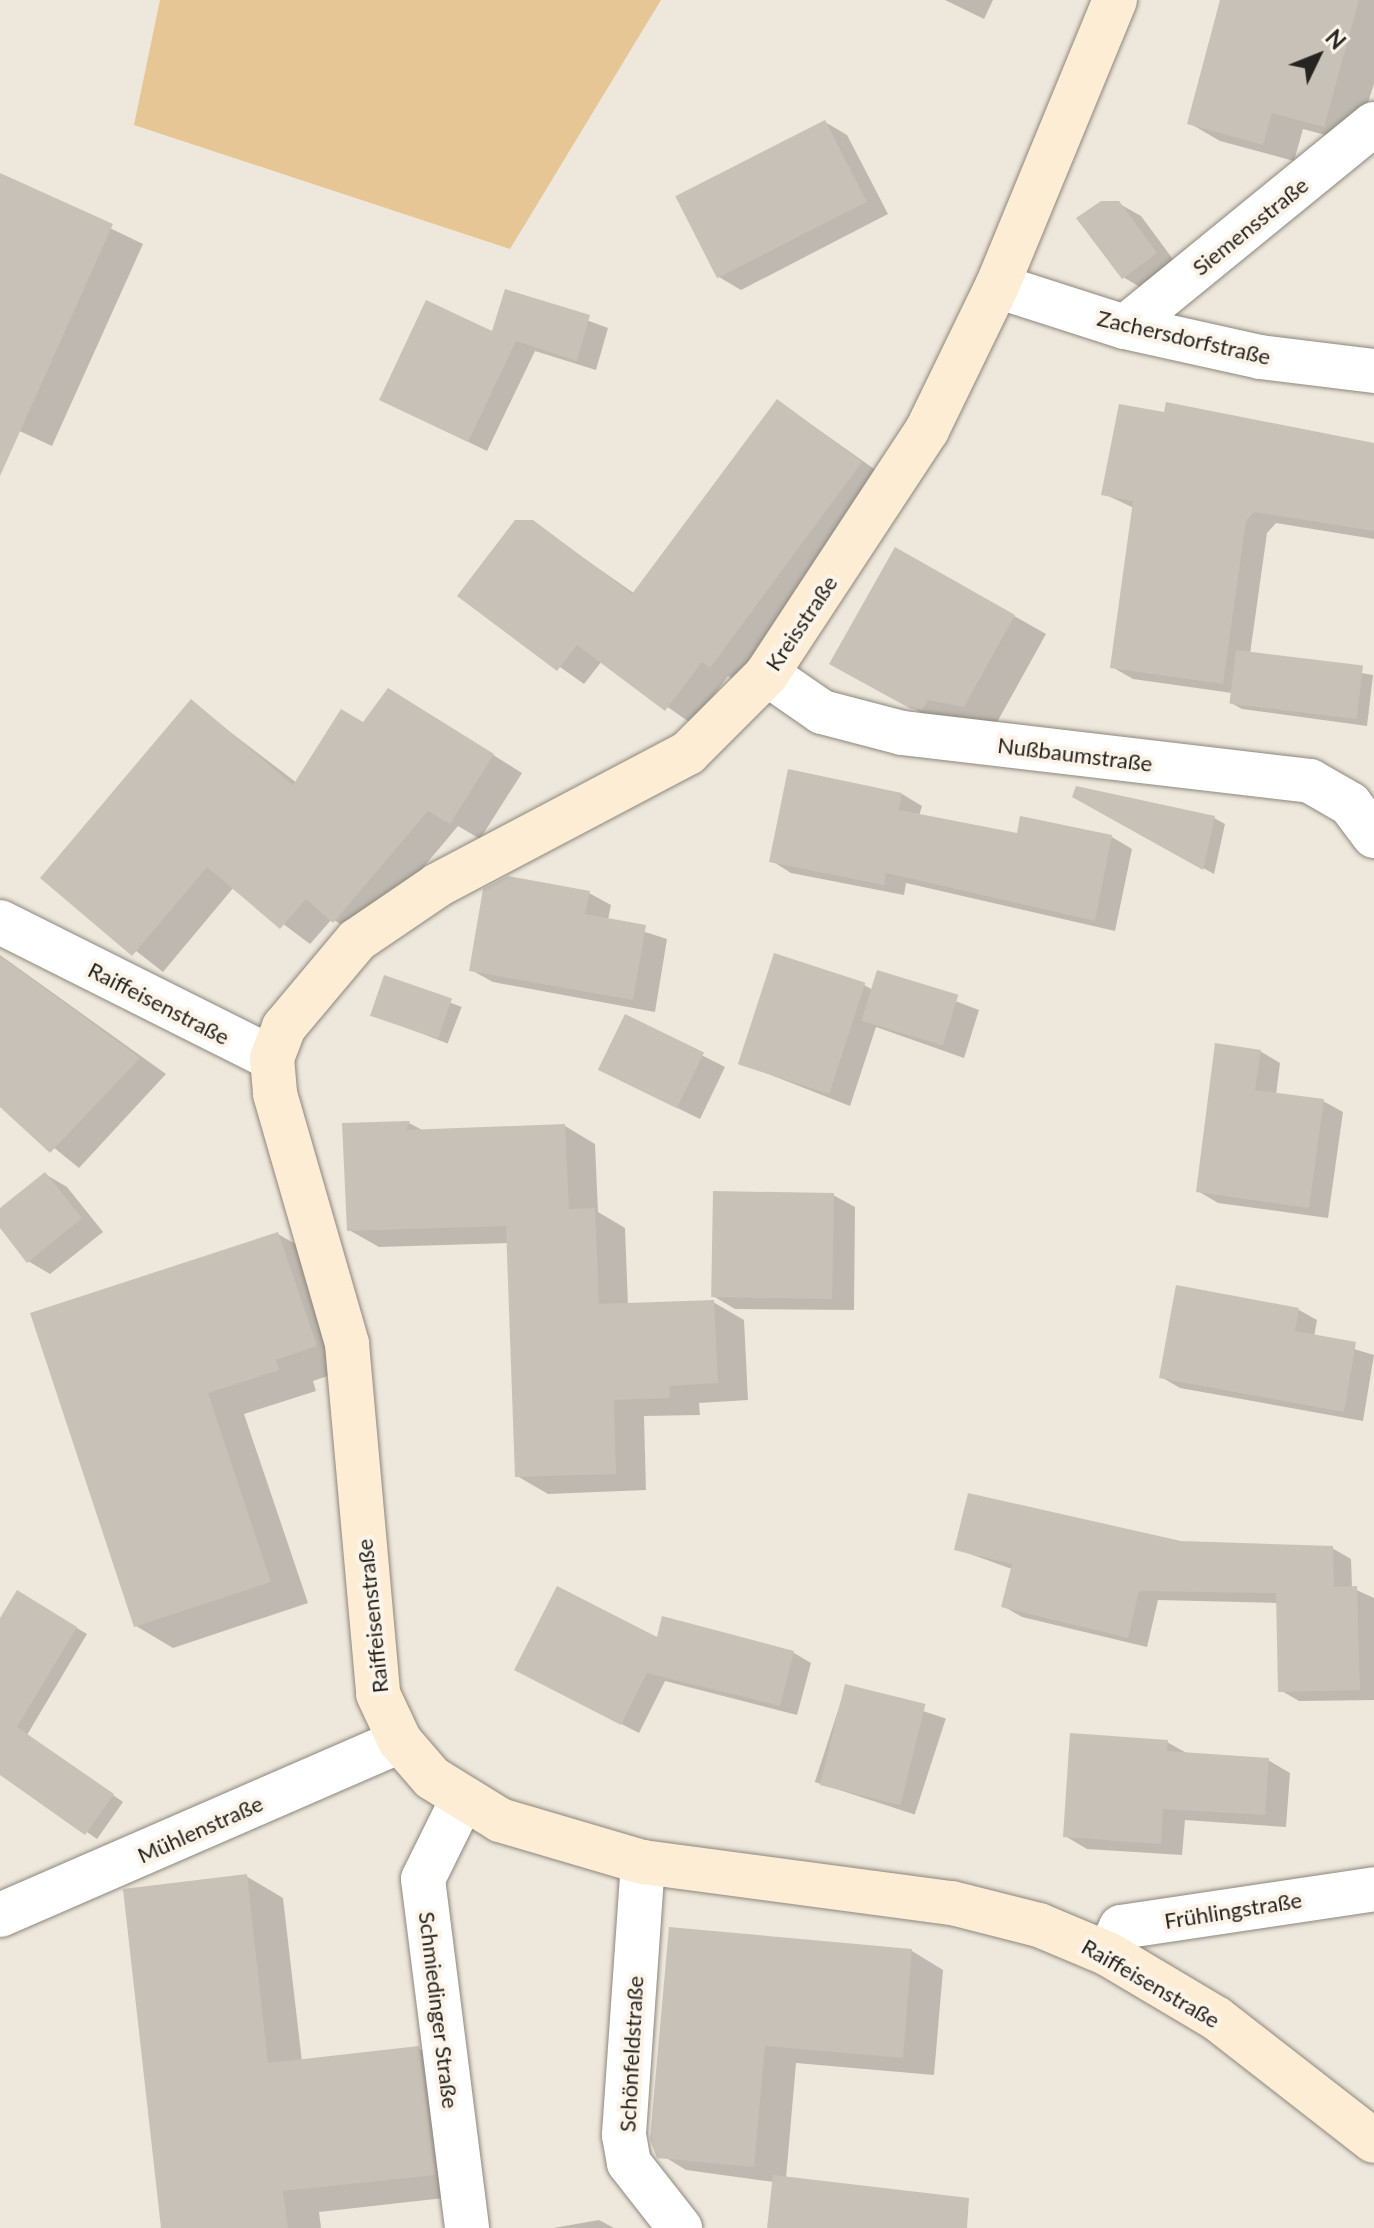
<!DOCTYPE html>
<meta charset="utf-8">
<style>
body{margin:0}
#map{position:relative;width:1374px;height:2228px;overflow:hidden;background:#eee7dc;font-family:Lato,sans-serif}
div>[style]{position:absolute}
.green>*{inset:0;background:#e6c695}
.shadow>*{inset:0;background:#0003;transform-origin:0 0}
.building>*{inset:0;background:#c8c1b7;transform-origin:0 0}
.roads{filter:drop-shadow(0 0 2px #8d877d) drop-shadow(0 0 2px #8d877d)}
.street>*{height:44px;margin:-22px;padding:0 22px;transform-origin:22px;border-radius:22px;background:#fff}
.secondary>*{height:44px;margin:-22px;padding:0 22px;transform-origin:22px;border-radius:22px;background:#fdedd4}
span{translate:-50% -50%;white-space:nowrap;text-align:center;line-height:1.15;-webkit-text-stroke:8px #fcf4e9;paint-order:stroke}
.street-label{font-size:22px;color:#262420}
.north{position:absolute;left:1278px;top:16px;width:80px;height:80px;-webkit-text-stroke:6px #fcf4e9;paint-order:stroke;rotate:47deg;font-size:22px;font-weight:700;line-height:32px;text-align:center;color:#262420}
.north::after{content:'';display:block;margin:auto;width:28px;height:36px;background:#262420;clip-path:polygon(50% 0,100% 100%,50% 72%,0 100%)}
</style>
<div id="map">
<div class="green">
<i style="clip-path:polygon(160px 0,661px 0,510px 249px,134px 125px)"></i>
</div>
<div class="shadow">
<i style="clip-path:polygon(945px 0,993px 0,984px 19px)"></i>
<i style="clip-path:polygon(1242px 0,1374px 0,1374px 84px,1355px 143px,1303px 129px,1294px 161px,1220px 141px,1189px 123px)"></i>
<i style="clip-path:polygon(825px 122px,847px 135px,888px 214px,741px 290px,719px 277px)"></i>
<i style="clip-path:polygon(0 175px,143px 244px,52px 446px,0 422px)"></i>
<i style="clip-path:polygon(1118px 203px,1141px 216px,1178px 266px,1145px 290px,1123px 277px)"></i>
<i style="clip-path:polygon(507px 291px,608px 328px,596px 370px,535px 351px,487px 451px,382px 400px,494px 333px)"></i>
<i style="clip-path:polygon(778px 401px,887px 478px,737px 681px,728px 676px,692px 724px,602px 661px,584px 684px,460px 596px,532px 522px,635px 594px)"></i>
<i style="clip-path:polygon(1374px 445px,1374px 539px,1276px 523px,1267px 533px,1250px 654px,1373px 675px,1367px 726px,1242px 709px,1231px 703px,1232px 693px,1133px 679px,1112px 667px,1134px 508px,1104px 494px)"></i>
<i style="clip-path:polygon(895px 549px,1046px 634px,996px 724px,960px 717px,954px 727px,945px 726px,863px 681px)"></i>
<i style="clip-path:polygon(191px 702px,297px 783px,364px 724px,418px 708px,522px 773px,480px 839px,458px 826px,364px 938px,332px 919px,310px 944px,234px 887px,163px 972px,43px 878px)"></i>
<i style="clip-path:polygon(902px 794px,922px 806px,919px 816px,1018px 836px,1112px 837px,1132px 849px,1115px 931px,906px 883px,904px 895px,791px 873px,772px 861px)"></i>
<i style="clip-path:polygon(1074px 796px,1214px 818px,1225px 824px,1214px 874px)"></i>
<i style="clip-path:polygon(589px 893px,611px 905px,608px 920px,667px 939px,655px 1012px,493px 982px,471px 970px)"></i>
<i style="clip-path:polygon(0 955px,166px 1074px,79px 1168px,0 1104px)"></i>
<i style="clip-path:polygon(879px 972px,979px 1010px,964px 1058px,876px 1027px,850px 1106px,740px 1063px,864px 985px,873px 990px)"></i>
<i style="left:386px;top:978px;width:81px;height:39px;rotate:21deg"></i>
<i style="clip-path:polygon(626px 1017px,725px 1067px,700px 1119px,622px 1081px)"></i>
<i style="clip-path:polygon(1260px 1051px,1280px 1063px,1276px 1095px,1323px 1101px,1343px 1112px,1328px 1218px,1218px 1203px,1198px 1191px)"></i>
<i style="clip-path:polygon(409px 1123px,424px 1131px,565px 1126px,595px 1144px,598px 1212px,625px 1228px,628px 1305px,713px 1302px,744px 1320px,748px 1400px,699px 1403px,700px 1415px,644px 1416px,646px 1490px,548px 1494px,517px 1476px,509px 1243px,379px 1247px,349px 1230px)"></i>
<i style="clip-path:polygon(45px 1174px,67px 1187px,103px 1232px,50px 1274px,28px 1261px,0 1225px,0 1210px)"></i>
<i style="clip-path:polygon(833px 1195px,855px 1207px,854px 1310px,735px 1309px,713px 1296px)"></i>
<i style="clip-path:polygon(278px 1234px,316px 1256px,354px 1367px,313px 1381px,316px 1391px,244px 1414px,308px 1603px,173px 1648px,136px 1626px,52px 1374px)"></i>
<i style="clip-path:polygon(1299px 1310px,1317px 1320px,1314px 1337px,1374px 1355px,1363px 1421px,1180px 1388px,1161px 1377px)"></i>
<i style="clip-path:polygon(1332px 1548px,1351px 1559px,1352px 1588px,1374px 1598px,1374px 1700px,1299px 1701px,1280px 1690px,1278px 1603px,1158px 1600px,1147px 1647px,1022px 1617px,1003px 1606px,1012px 1569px,956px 1549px)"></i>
<i style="clip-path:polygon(18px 1593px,87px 1634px,27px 1735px,123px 1802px,97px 1839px,0 1772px,0 1619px)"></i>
<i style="clip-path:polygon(658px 1640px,794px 1653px,811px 1663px,797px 1715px,665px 1681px,639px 1733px,534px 1679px)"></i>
<i style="left:846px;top:1686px;width:105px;height:101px;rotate:18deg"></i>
<i style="clip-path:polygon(1167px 1742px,1190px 1755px,1268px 1760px,1290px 1773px,1286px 1827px,1185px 1820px,1182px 1855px,1087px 1849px,1065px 1836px)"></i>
<i style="clip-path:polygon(246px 1876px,283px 1898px,302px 2062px,418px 2048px,456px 2070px,471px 2195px,319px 2212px,321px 2228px,163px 2228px)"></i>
<i style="clip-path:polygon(671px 1929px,912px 1951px,943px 1970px,934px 2075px,796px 2063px,786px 2178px,964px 2228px,769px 2228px,774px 2182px,686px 2170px,655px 2151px)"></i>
<i style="clip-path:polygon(599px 2220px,614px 2228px,553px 2228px)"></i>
</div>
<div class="building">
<i style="clip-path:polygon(1220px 0,1359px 0,1324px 127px,1272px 113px,1263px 145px,1187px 124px)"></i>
<i style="left:825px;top:120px;width:92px;height:168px;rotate:63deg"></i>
<i style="clip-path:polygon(0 173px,113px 224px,0 476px)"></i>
<i style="clip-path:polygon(1101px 201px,1119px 201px,1157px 253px,1122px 279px,1076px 218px)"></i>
<i style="clip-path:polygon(505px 289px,590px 315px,577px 361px,516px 341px,468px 442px,379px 400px,426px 300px,492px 331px)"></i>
<i style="clip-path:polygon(777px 399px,862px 462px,710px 668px,702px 662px,665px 711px,577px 645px,557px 671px,457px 596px,515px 520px,533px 520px,632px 594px)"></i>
<i style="clip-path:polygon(1166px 402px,1374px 443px,1374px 531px,1254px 512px,1246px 521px,1223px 684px,1110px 668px,1133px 501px,1101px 495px,1119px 404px,1164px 412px)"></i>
<i style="clip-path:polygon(895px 547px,1015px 615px,964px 707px,928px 700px,922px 710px,911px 709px,829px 664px)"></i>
<i style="left:1236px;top:650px;width:128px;height:54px;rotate:7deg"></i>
<i style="clip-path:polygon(388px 688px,494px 754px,450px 824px,428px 811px,333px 923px,306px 899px,280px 929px,207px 867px,132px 956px,40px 878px,191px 699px,293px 785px,341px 709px,363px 722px)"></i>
<i style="clip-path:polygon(788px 769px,902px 793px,899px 810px,1017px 833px,1020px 816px,1112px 835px,1095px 921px,886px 873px,884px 885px,769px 862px)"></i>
<i style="clip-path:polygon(1076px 786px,1215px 816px,1203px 870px,1072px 797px)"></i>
<i style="clip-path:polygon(508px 876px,590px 891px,585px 914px,646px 925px,633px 1000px,469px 971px,483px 889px)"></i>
<i style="left:774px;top:953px;width:96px;height:117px;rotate:18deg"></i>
<i style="clip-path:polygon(0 956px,140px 1058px,50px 1153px,0 1107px)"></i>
<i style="left:877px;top:970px;width:85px;height:53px;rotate:17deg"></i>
<i style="left:384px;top:975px;width:72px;height:43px;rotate:19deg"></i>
<i style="left:625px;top:1014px;width:88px;height:62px;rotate:26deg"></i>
<i style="clip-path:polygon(1215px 1043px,1261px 1050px,1255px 1090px,1324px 1099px,1309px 1208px,1196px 1192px)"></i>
<i style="clip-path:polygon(410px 1121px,406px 1130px,565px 1124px,569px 1209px,595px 1208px,599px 1304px,714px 1300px,718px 1383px,669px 1386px,670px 1398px,614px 1400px,616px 1474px,515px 1477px,506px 1226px,347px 1231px,342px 1123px)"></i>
<i style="clip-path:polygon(45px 1172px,82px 1218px,27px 1263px,0 1228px,0 1208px)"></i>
<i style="left:713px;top:1191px;width:121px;height:106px;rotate:1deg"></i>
<i style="clip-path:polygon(278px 1232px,317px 1346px,276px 1360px,279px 1370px,208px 1393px,271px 1582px,134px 1627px,30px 1313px)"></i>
<i style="clip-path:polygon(1176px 1285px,1299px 1308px,1295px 1331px,1356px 1342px,1344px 1412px,1159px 1378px)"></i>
<i style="clip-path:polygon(968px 1493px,1181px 1541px,1333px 1546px,1334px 1587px,1357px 1586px,1360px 1690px,1278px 1692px,1276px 1593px,1139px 1591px,1128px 1638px,1001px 1607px,1012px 1564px,954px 1550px)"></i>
<i style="clip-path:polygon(557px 1586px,657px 1637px,662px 1616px,794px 1651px,780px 1706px,647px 1673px,621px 1725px,514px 1670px)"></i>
<i style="clip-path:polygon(17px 1590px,77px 1627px,17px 1727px,114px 1794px,85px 1835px,0 1775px,0 1618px)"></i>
<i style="left:845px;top:1684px;width:83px;height:104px;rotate:14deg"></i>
<i style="clip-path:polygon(1070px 1733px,1168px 1740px,1167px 1751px,1269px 1758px,1265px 1815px,1163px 1809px,1161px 1844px,1063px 1837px)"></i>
<i style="clip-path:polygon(247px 1874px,268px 2063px,419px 2046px,435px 2175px,283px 2191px,288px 2228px,161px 2228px,123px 1889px)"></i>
<i style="clip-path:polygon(669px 1927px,912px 1949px,903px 2058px,765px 2046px,754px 2167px,657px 2158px,650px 2139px)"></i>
<i style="clip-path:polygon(773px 2175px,969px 2198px,967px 2228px,767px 2228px)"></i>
</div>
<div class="roads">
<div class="street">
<i style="left:997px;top:286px;width:134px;rotate:17.8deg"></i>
<i style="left:1125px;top:327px;width:138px;rotate:12.5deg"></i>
<i style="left:1260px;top:357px;width:115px;rotate:7deg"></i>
<i style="left:1125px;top:327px;width:321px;rotate:-39.2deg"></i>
<i style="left:767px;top:674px;width:67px;rotate:34.6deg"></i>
<i style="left:822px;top:712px;width:83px;rotate:14.7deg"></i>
<i style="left:902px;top:733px;width:411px;rotate:6.7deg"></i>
<i style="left:1310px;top:781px;width:46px;rotate:29.9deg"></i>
<i style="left:1350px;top:804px;width:40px;rotate:53deg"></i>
<i style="left:0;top:922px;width:304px;rotate:26.6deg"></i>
<i style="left:462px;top:1800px;width:88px;rotate:116.3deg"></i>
<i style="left:423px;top:1879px;width:352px;rotate:82.8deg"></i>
<i style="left:643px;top:1862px;width:274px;rotate:94deg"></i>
<i style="left:624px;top:2135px;width:28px;rotate:80deg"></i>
<i style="left:629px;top:2163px;width:83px;rotate:51.9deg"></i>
<i style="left:0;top:1915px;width:436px;rotate:-23.5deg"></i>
<i style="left:1108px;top:1954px;width:30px;rotate:-64deg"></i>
<i style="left:1121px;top:1927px;width:256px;rotate:-8.5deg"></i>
</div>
<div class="secondary">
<i style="left:1115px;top:0;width:309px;rotate:112.4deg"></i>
<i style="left:997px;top:286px;width:160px;rotate:115.9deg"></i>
<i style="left:927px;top:430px;width:292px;rotate:123.3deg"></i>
<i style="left:767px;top:674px;width:112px;rotate:135deg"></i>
<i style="left:688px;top:753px;width:283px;rotate:152.2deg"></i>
<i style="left:438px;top:885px;width:98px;rotate:145.8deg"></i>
<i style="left:357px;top:940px;width:114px;rotate:130deg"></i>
<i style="left:284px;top:1027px;width:33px;rotate:111deg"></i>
<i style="left:272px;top:1058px;width:36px;rotate:85deg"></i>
<i style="left:275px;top:1094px;width:260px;rotate:73.9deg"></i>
<i style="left:347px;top:1344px;width:351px;rotate:84.9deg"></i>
<i style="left:378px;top:1694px;width:52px;rotate:64.9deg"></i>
<i style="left:400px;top:1741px;width:49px;rotate:49.1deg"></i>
<i style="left:432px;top:1778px;width:80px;rotate:31.7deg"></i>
<i style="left:500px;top:1820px;width:149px;rotate:16.4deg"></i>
<i style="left:643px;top:1862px;width:312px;rotate:7.6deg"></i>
<i style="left:952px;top:1903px;width:90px;rotate:14.2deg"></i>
<i style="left:1039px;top:1925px;width:75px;rotate:22.8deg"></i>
<i style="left:1108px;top:1954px;width:126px;rotate:30.7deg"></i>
<i style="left:1216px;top:2018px;width:200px;rotate:37.9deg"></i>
</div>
</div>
<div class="street-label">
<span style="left:1250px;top:226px;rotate:-39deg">Siemensstraße</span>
<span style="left:1184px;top:337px;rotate:13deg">Zachersdorfstraße</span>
<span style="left:801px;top:623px;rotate:-56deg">Kreisstraße</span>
<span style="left:1075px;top:754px;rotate:7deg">Nußbaumstraße</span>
<span style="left:159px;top:1003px;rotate:27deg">Raiffeisenstraße</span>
<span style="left:372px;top:1616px;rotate:-96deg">Raiffeisenstraße</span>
<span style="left:200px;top:1829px;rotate:-24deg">Mühlenstraße</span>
<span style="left:1233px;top:1910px;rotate:-9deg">Frühlingstraße</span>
<span style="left:1151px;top:1983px;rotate:30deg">Raiffeisenstraße</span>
<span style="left:439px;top:2010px;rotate:83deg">Schmiedinger Straße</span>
<span style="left:631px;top:2054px;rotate:-87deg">Schönfeldstraße</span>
</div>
<div class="north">N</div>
</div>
